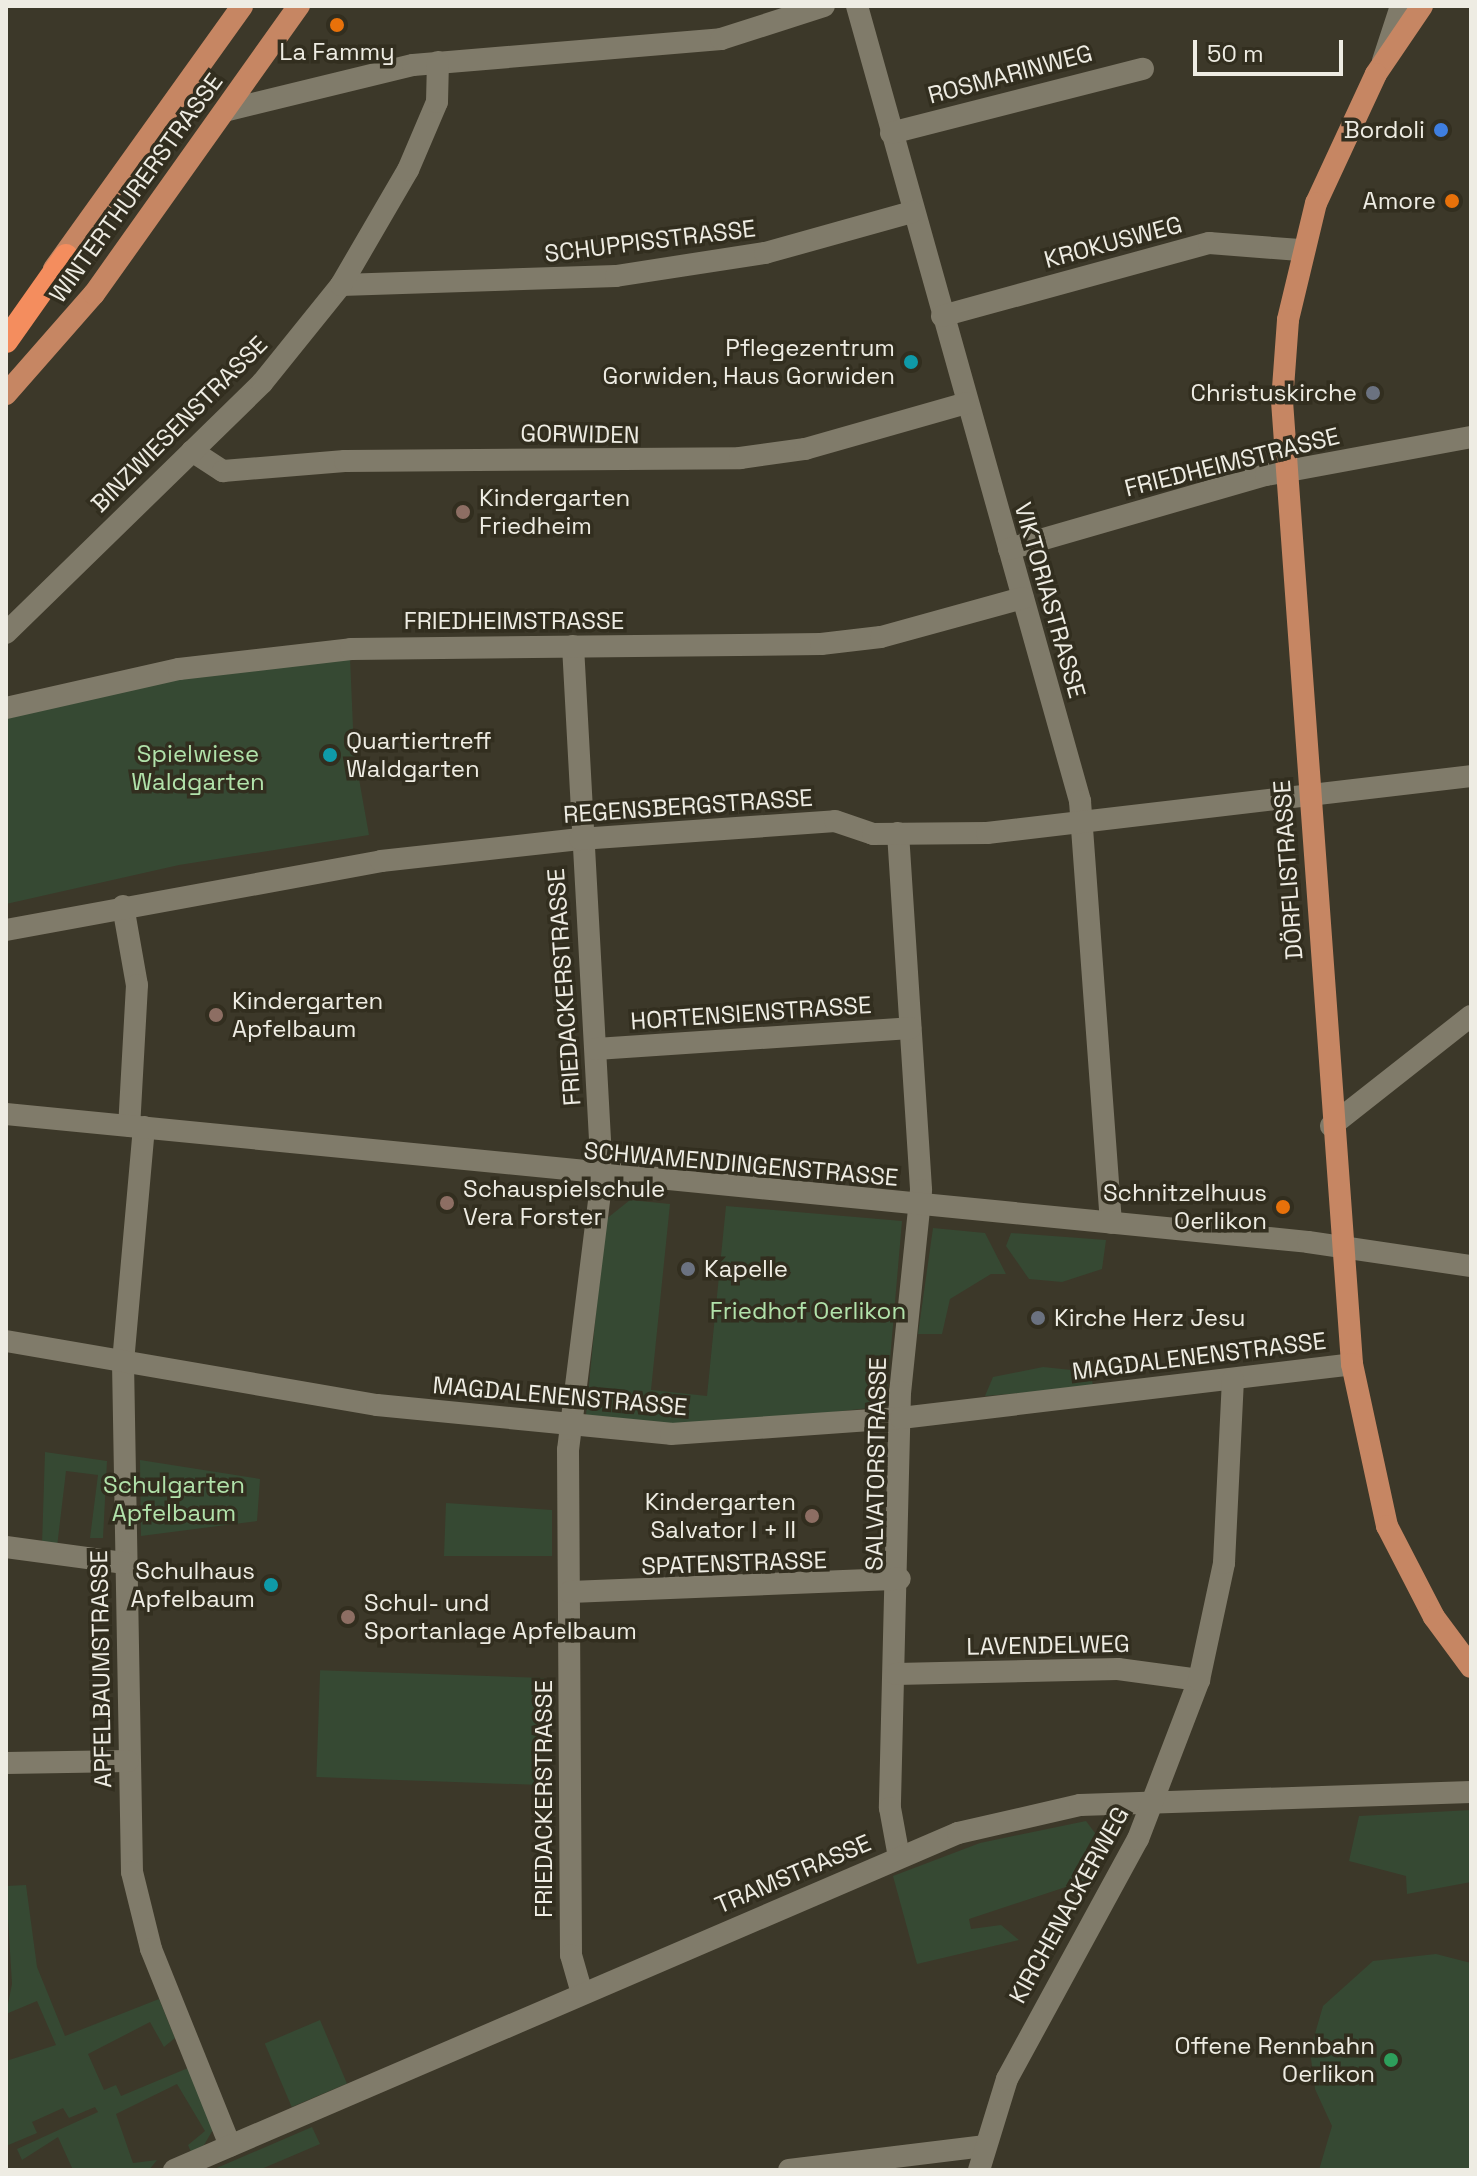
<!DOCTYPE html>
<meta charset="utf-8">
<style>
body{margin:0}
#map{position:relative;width:1477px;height:2176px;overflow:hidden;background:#3c3829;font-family:"Space Grotesk",sans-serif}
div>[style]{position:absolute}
.green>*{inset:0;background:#364933;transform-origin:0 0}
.minor>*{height:22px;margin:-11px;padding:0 11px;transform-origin:11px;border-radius:11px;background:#807b6a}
.tertiary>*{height:22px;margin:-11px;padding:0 11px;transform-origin:11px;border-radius:11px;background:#807b6a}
.primary>*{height:22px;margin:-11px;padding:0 11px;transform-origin:11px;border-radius:11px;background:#c68663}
.motorway>*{height:24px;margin:-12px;padding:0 12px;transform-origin:12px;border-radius:12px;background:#f48d5e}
.tram>*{height:2px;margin:-1px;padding:0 1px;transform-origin:1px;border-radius:1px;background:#959286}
.dots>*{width:22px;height:22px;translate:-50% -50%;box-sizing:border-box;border:4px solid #322e1f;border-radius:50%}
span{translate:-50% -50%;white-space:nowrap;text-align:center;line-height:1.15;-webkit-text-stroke:7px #322e1f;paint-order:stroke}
.poi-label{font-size:24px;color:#eeece3}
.right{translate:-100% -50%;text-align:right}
.left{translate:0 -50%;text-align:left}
.street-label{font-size:24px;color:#eeece3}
.park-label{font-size:24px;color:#b1e2aa}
.frame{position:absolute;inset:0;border:8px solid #eeece3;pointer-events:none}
.scale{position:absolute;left:1193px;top:40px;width:150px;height:36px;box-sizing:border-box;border:4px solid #eeece3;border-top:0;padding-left:10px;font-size:24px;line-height:28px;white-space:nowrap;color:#eeece3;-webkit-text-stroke:6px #322e1f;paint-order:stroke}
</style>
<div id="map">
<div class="green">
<i style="clip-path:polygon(350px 657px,354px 751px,369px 835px,179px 865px,6px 904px,6px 718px,183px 676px)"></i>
<i style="clip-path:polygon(630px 1200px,670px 1204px,651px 1390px,707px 1396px,726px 1206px,902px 1221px,886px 1406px,703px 1427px,586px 1415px,605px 1220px)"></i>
<i style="clip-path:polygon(933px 1228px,985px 1233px,1006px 1274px,991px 1274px,950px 1299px,942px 1334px,918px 1334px)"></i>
<i style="clip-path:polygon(1011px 1233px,1106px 1240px,1102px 1269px,1062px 1282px,1029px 1279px,1006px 1246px)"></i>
<i style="clip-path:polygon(1043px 1367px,1091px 1372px,1093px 1387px,985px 1396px,993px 1377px)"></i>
<i style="clip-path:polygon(45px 1452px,107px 1461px,103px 1538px,90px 1538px,98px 1475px,66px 1471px,57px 1547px,42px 1545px)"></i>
<i style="clip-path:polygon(140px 1460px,260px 1479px,257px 1521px,141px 1536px)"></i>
<i style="clip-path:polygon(446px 1503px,552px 1510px,552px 1556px,444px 1556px)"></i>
<i style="left:544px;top:1678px;width:107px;height:224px;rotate:92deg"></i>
<i style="clip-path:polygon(1471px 1810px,1471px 1882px,1407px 1894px,1406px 1876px,1349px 1861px,1359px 1816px)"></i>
<i style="clip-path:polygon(1086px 1821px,1101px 1841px,1090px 1879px,969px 1919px,971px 1929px,1001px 1925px,1019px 1940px,917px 1964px,893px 1876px,980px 1843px)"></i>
<i style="clip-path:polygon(26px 1885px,37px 1967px,65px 2036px,159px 1999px,175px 2038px,164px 2047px,150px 2022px,88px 2054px,104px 2090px,116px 2085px,121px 2096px,188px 2068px,214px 2128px,204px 2145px,191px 2152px,188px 2145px,205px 2131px,177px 2084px,116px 2114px,133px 2163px,157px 2160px,149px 2170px,73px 2170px,58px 2137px,22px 2160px,17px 2149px,98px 2112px,95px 2107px,69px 2118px,63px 2108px,32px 2122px,37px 2133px,6px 2146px,6px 2061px,56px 2045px,37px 2001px,6px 2014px,12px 1984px,6px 1886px)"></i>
<i style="clip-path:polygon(1436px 1954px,1471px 1963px,1471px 2170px,1319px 2170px,1332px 2126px,1315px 2089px,1310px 2051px,1323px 2006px,1373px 1961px)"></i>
<i style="left:320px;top:2020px;width:69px;height:60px;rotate:67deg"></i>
<i style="clip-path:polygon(312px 2127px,320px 2144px,259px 2170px,212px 2170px)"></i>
</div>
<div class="minor">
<i style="left:857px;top:6px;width:826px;rotate:74.33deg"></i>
<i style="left:1080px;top:801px;width:423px;rotate:85.8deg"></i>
<i style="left:228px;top:110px;width:190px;rotate:-13.7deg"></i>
<i style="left:413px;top:65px;width:309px;rotate:-4.8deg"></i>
<i style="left:721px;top:39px;width:108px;rotate:-17.8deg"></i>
<i style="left:891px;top:133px;width:260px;rotate:-14.3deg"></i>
<i style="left:341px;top:285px;width:275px;rotate:-1.9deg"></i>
<i style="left:616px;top:276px;width:151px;rotate:-8.8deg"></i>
<i style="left:765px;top:253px;width:153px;rotate:-15.6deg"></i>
<i style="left:942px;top:316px;width:277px;rotate:-15.3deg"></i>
<i style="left:1209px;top:243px;width:91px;rotate:4.4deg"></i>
<i style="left:192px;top:451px;width:37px;rotate:33deg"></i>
<i style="left:223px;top:471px;width:122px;rotate:-4.7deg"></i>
<i style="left:345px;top:461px;width:395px;rotate:-0.4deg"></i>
<i style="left:740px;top:458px;width:66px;rotate:-7.9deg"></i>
<i style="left:805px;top:449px;width:168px;rotate:-15.9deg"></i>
<i style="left:1009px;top:549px;width:267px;rotate:-16.1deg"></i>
<i style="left:1266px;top:475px;width:208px;rotate:-10.5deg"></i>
<i style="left:6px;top:633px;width:358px;rotate:-44.3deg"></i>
<i style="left:262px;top:383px;width:126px;rotate:-51.1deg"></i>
<i style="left:341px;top:285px;width:133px;rotate:-59.8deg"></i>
<i style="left:408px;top:170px;width:74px;rotate:-66.9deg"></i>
<i style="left:437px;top:102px;width:40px;rotate:-88.6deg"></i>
<i style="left:573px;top:646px;width:532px;rotate:86.87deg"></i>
<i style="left:602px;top:1177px;width:275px;rotate:97.1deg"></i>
<i style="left:568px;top:1450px;width:505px;rotate:89.66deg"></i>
<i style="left:571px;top:1955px;width:40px;rotate:74deg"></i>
<i style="left:6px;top:708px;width:177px;rotate:-12.7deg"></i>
<i style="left:179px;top:669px;width:173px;rotate:-6.6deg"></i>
<i style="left:351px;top:649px;width:470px;rotate:-0.6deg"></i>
<i style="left:821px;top:644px;width:60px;rotate:-6.7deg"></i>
<i style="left:881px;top:637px;width:147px;rotate:-15.4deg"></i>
<i style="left:898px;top:833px;width:358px;rotate:86.3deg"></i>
<i style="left:921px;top:1190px;width:203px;rotate:95.9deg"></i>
<i style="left:900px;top:1392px;width:416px;rotate:91.4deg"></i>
<i style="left:890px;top:1808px;width:50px;rotate:79.6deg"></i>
<i style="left:123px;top:906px;width:80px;rotate:80deg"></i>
<i style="left:137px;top:985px;width:141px;rotate:93.2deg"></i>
<i style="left:6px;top:930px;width:381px;rotate:-10.4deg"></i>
<i style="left:381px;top:861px;width:200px;rotate:-6.3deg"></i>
<i style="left:580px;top:839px;width:256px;rotate:-4deg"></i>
<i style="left:835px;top:821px;width:40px;rotate:18.9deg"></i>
<i style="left:873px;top:834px;width:114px;rotate:-0.5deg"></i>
<i style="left:987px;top:833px;width:487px;rotate:-6.7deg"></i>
<i style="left:596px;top:1049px;width:315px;rotate:-3.8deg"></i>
<i style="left:1331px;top:1126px;width:178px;rotate:-38.2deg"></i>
<i style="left:144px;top:1127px;width:236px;rotate:95.1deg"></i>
<i style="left:123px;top:1362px;width:510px;rotate:88.99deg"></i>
<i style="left:132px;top:1872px;width:79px;rotate:76.1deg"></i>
<i style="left:151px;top:1949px;width:212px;rotate:68.1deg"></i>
<i style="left:6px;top:1341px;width:376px;rotate:9.8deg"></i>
<i style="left:377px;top:1405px;width:295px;rotate:5.6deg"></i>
<i style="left:671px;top:1434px;width:231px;rotate:-4deg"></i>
<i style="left:901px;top:1418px;width:454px;rotate:-6.8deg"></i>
<i style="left:6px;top:1547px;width:120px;rotate:7.7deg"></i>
<i style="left:570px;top:1592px;width:330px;rotate:-2.3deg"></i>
<i style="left:896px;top:1674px;width:222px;rotate:-1.3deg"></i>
<i style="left:1118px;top:1669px;width:82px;rotate:7.7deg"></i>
<i style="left:6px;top:1763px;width:122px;rotate:-0.9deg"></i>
<i style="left:174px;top:2170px;width:853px;rotate:-23.26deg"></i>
<i style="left:958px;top:1833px;width:125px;rotate:-12.9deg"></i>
<i style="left:1080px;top:1805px;width:391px;rotate:-1.9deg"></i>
<i style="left:789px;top:2170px;width:196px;rotate:-7deg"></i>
<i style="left:979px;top:2170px;width:95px;rotate:-72.9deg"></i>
<i style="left:1007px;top:2079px;width:273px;rotate:-61.4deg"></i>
<i style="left:1138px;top:1839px;width:170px;rotate:-69deg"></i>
<i style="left:1199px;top:1680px;width:120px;rotate:-77.9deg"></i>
<i style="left:1224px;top:1563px;width:184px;rotate:-87.2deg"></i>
</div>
<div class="tertiary">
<i style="left:1383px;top:61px;width:58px;rotate:-71.9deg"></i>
<i style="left:6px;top:1114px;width:1308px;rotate:5.61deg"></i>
<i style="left:1308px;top:1242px;width:165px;rotate:8.4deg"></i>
</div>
<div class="primary">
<i style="left:1422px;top:6px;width:82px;rotate:124.1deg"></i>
<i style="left:1376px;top:74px;width:142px;rotate:114.9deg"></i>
<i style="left:1316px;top:203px;width:120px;rotate:103.5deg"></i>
<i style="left:1288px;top:320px;width:81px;rotate:94.2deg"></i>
<i style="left:1282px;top:401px;width:966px;rotate:85.84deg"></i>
<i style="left:1352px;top:1364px;width:166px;rotate:77.8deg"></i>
<i style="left:1387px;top:1526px;width:102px;rotate:62.7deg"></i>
<i style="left:1434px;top:1617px;width:62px;rotate:53.5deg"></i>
<i style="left:54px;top:269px;width:323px;rotate:-54.4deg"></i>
<i style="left:6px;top:394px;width:133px;rotate:-48.7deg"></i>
<i style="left:94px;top:294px;width:354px;rotate:-54.6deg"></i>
</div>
<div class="motorway">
<i style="left:6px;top:341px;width:104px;rotate:-54.8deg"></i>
</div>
<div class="tram">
<i style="left:1471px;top:43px;width:96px;rotate:90deg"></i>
</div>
<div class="dots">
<i style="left:337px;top:25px;background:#e8710a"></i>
<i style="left:1441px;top:130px;background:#3f7fe0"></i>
<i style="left:1452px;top:201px;background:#e8710a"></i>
<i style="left:911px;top:362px;background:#0f9aa8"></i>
<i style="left:1373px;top:393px;background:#6b7280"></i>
<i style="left:463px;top:512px;background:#8d6e63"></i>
<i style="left:330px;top:755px;background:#0f9aa8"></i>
<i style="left:216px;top:1015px;background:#8d6e63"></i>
<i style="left:447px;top:1203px;background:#8d6e63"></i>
<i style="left:1283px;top:1207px;background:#e8710a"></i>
<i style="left:688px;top:1269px;background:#6b7280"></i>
<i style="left:1038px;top:1318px;background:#6b7280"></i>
<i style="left:812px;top:1516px;background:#8d6e63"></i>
<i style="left:271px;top:1585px;background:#0f9aa8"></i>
<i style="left:348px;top:1617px;background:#8d6e63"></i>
<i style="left:1391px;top:2060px;background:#2e9e5b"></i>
</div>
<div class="poi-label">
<span style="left:337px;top:52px">La Fammy</span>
<span class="right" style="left:1425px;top:130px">Bordoli</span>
<span class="right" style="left:1436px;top:201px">Amore</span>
<span class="right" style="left:895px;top:362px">Pflegezentrum<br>Gorwiden, Haus Gorwiden</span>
<span class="right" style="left:1357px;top:393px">Christuskirche</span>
<span class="left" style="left:479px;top:512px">Kindergarten<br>Friedheim</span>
<span class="left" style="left:346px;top:755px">Quartiertreff<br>Waldgarten</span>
<span class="left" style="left:232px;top:1015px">Kindergarten<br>Apfelbaum</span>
<span class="left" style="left:463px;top:1203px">Schauspielschule<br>Vera Forster</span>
<span class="right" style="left:1267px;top:1207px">Schnitzelhuus<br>Oerlikon</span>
<span class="left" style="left:704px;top:1269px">Kapelle</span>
<span class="left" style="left:1054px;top:1318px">Kirche Herz Jesu</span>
<span class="right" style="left:796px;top:1516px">Kindergarten<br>Salvator I + II</span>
<span class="right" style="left:255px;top:1585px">Schulhaus<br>Apfelbaum</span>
<span class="left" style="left:364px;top:1617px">Schul- und<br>Sportanlage Apfelbaum</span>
<span class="right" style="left:1375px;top:2060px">Offene Rennbahn<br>Oerlikon</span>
</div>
<div class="street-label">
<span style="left:1010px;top:74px;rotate:-15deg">ROSMARINWEG</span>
<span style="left:136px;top:188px;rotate:-54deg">WINTERTHURERSTRASSE</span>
<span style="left:650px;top:241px;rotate:-7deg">SCHUPPISSTRASSE</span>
<span style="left:1113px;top:242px;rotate:-15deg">KROKUSWEG</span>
<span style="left:179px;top:424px;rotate:-45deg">BINZWIESENSTRASSE</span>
<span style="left:580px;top:434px;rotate:1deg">GORWIDEN</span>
<span style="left:1232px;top:462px;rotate:-14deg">FRIEDHEIMSTRASSE</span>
<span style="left:1050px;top:600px;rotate:74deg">VIKTORIASTRASSE</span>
<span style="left:514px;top:621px">FRIEDHEIMSTRASSE</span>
<span style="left:688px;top:806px;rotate:-4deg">REGENSBERGSTRASSE</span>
<span style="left:1288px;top:870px;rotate:-94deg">DÖRFLISTRASSE</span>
<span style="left:564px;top:987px;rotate:-94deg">FRIEDACKERSTRASSE</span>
<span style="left:751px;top:1013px;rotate:-4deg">HORTENSIENSTRASSE</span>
<span style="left:741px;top:1164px;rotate:5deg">SCHWAMENDINGENSTRASSE</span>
<span style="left:1199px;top:1356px;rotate:-7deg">MAGDALENENSTRASSE</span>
<span style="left:560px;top:1396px;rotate:5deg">MAGDALENENSTRASSE</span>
<span style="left:876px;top:1464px;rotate:-89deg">SALVATORSTRASSE</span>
<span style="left:734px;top:1563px;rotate:-2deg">SPATENSTRASSE</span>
<span style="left:1048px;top:1645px;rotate:-1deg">LAVENDELWEG</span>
<span style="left:101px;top:1669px;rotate:-91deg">APFELBAUMSTRASSE</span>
<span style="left:544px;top:1799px;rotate:-90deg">FRIEDACKERSTRASSE</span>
<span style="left:793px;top:1874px;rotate:-23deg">TRAMSTRASSE</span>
<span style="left:1069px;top:1905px;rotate:-61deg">KIRCHENACKERWEG</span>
</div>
<div class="park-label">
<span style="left:198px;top:768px">Spielwiese<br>Waldgarten</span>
<span style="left:808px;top:1311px">Friedhof Oerlikon</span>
<span style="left:174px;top:1499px">Schulgarten<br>Apfelbaum</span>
</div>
<div class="frame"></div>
<div class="scale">50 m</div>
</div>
